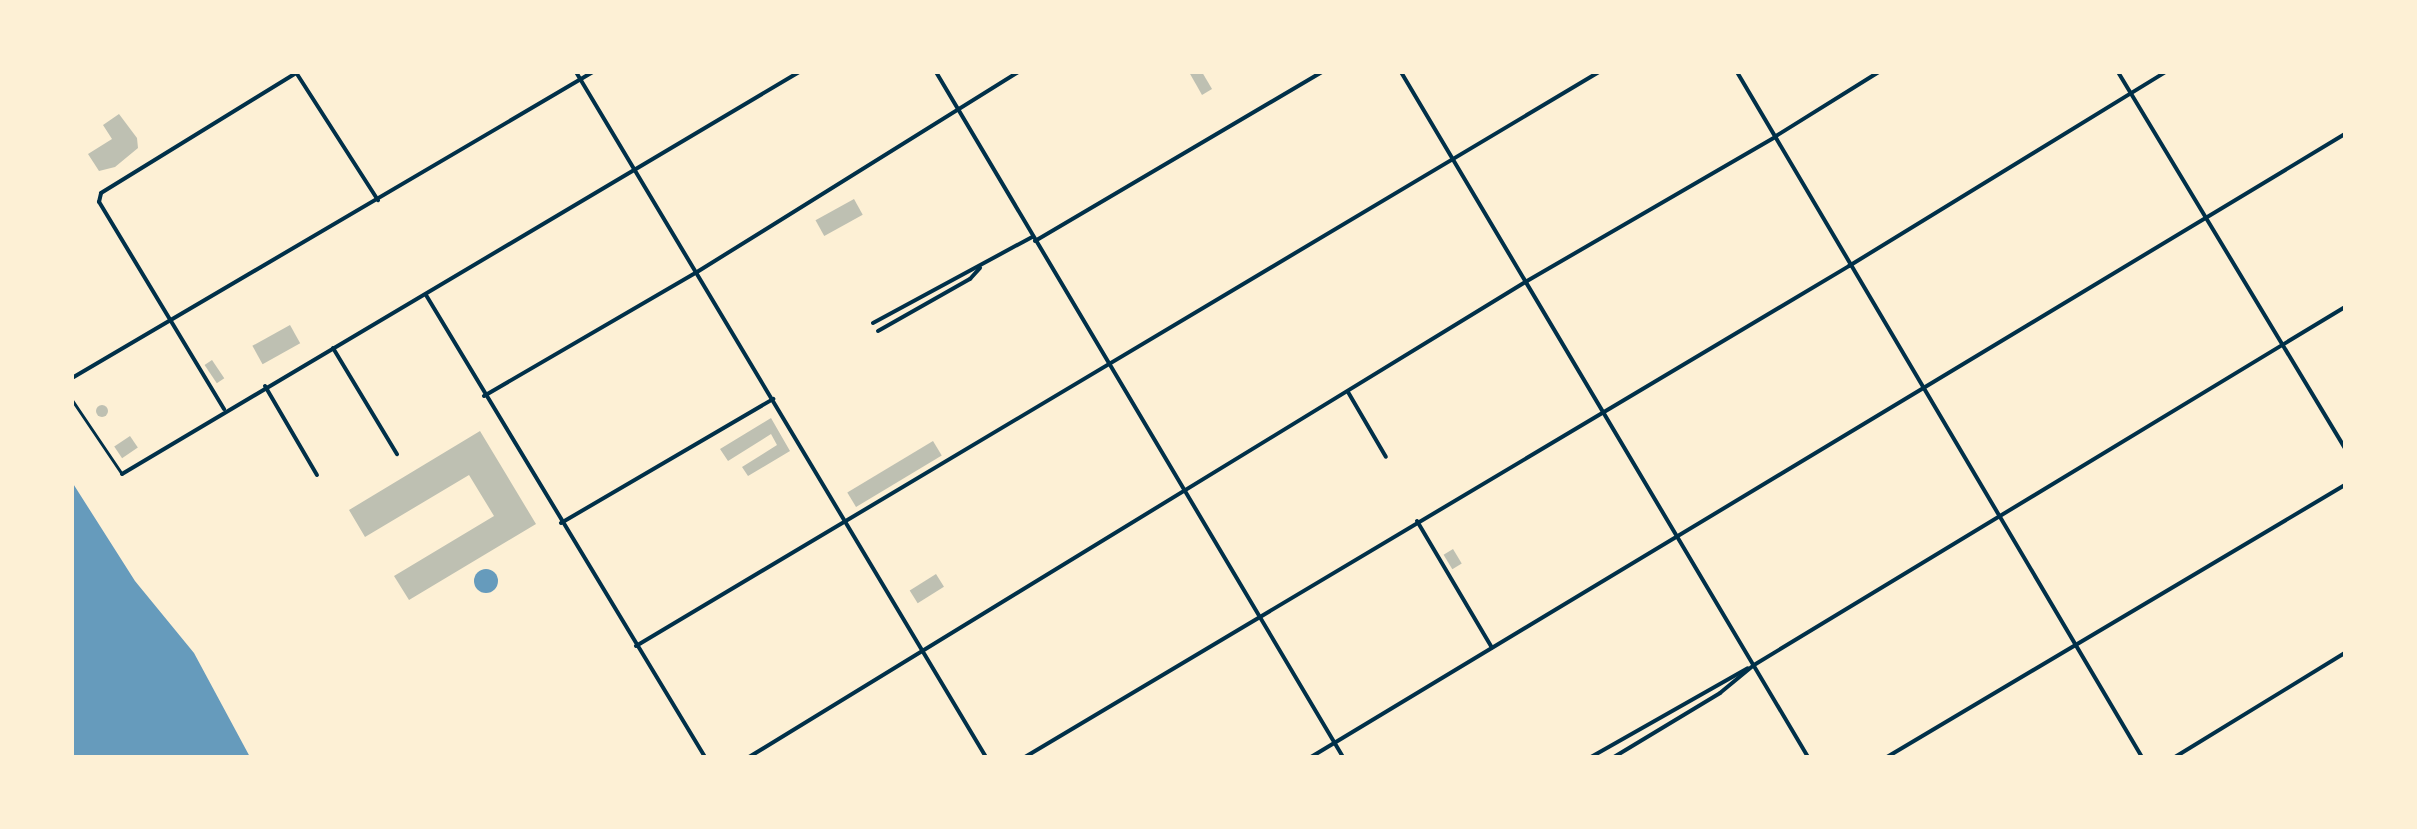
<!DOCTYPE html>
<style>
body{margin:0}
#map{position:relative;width:2417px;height:829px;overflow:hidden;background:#fdf0d5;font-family:"PT Serif",serif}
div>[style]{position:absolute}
.water>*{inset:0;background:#669bbc}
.round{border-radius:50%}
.building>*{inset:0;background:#bec0b2;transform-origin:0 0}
.pedestrian>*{height:3px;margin:-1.5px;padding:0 1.5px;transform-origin:1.5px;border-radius:1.5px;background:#003049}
.minor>*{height:4px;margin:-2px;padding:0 2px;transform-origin:2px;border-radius:2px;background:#003049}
.tertiary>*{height:4px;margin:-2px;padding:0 2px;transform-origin:2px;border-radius:2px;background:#003049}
span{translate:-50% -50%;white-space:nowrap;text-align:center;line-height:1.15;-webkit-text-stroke:8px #fdf0d5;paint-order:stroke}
.frame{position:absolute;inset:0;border:74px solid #fdf0d5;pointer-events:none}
</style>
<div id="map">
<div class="water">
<i style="clip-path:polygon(72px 482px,135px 581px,194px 653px,250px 757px,72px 757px)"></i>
<i class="round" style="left:474px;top:569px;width:24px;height:24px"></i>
</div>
<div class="building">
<i style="clip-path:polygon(1189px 72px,1202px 72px,1212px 89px,1202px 95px)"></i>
<i style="clip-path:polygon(119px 114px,137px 138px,138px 148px,115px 167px,99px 171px,88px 154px,112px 139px,103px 125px)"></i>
<i style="left:854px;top:199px;width:18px;height:44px;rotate:61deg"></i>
<i style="left:290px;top:325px;width:21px;height:43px;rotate:61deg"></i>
<i style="left:212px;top:360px;width:22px;height:9px;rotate:56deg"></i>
<i class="round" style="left:96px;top:405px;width:12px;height:12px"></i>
<i style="clip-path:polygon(771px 418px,790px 451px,748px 476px,742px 467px,777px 445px,771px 434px,728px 461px,720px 449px)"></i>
<i style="clip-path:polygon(480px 431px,536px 524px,409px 600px,394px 576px,494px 516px,469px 475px,365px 537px,349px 510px)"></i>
<i style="left:130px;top:436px;width:14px;height:19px;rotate:56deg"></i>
<i style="left:933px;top:441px;width:17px;height:100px;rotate:59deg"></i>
<i style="left:1453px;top:549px;width:17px;height:11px;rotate:59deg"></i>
<i style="left:936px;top:574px;width:15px;height:31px;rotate:58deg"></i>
</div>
<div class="pedestrian">
<i style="left:72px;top:400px;width:89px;rotate:56deg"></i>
</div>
<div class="minor">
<i style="left:297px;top:74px;width:150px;rotate:57.3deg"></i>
<i style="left:426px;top:295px;width:540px;rotate:58.87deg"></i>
<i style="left:873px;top:323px;width:181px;rotate:-28.4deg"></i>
<i style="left:878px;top:331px;width:106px;rotate:-29.5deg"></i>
<i style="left:970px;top:279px;width:15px;rotate:-48deg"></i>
<i style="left:333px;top:348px;width:124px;rotate:58.9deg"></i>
<i style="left:72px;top:378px;width:604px;rotate:-30.43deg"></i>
<i style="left:265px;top:386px;width:103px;rotate:59.7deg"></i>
<i style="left:1348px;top:392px;width:75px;rotate:59.7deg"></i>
<i style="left:484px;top:396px;width:246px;rotate:-30.2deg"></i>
<i style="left:697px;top:272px;width:378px;rotate:-31.9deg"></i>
<i style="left:224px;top:409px;width:242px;rotate:-121.1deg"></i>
<i style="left:99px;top:202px;width:9px;rotate:-77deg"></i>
<i style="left:101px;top:193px;width:231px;rotate:-31.6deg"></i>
<i style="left:122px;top:474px;width:787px;rotate:-30.7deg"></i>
<i style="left:1417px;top:521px;width:147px;rotate:59.4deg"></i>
<i style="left:561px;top:523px;width:246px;rotate:-30.3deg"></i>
<i style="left:636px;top:646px;width:1121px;rotate:-30.8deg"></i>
<i style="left:749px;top:757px;width:912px;rotate:-31.46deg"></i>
<i style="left:1527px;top:281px;width:287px;rotate:-30.1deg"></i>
<i style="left:1025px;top:757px;width:959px;rotate:-30.79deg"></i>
<i style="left:1311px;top:757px;width:1207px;rotate:-31.07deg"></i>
<i style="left:1591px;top:757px;width:180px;rotate:-29.5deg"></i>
<i style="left:1614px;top:757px;width:124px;rotate:-31.1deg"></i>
<i style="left:1720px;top:693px;width:44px;rotate:-39.5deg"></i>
<i style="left:1754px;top:665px;width:691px;rotate:-31.21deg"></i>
<i style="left:1887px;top:757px;width:533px;rotate:-30.71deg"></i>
<i style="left:2175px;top:757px;width:199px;rotate:-31.5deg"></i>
</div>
<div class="tertiary">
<i style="left:576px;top:72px;width:798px;rotate:59.1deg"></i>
<i style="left:936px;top:72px;width:797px;rotate:59.28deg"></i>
<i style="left:1401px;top:72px;width:797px;rotate:59.28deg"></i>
<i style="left:1737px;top:72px;width:796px;rotate:59.41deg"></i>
<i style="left:2118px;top:72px;width:439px;rotate:58.9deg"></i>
<i style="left:1776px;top:136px;width:121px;rotate:-31.9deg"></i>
<i style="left:1035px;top:241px;width:333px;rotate:-30.5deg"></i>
<i style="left:1849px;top:266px;width:371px;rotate:-31.5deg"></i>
</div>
<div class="frame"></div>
</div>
